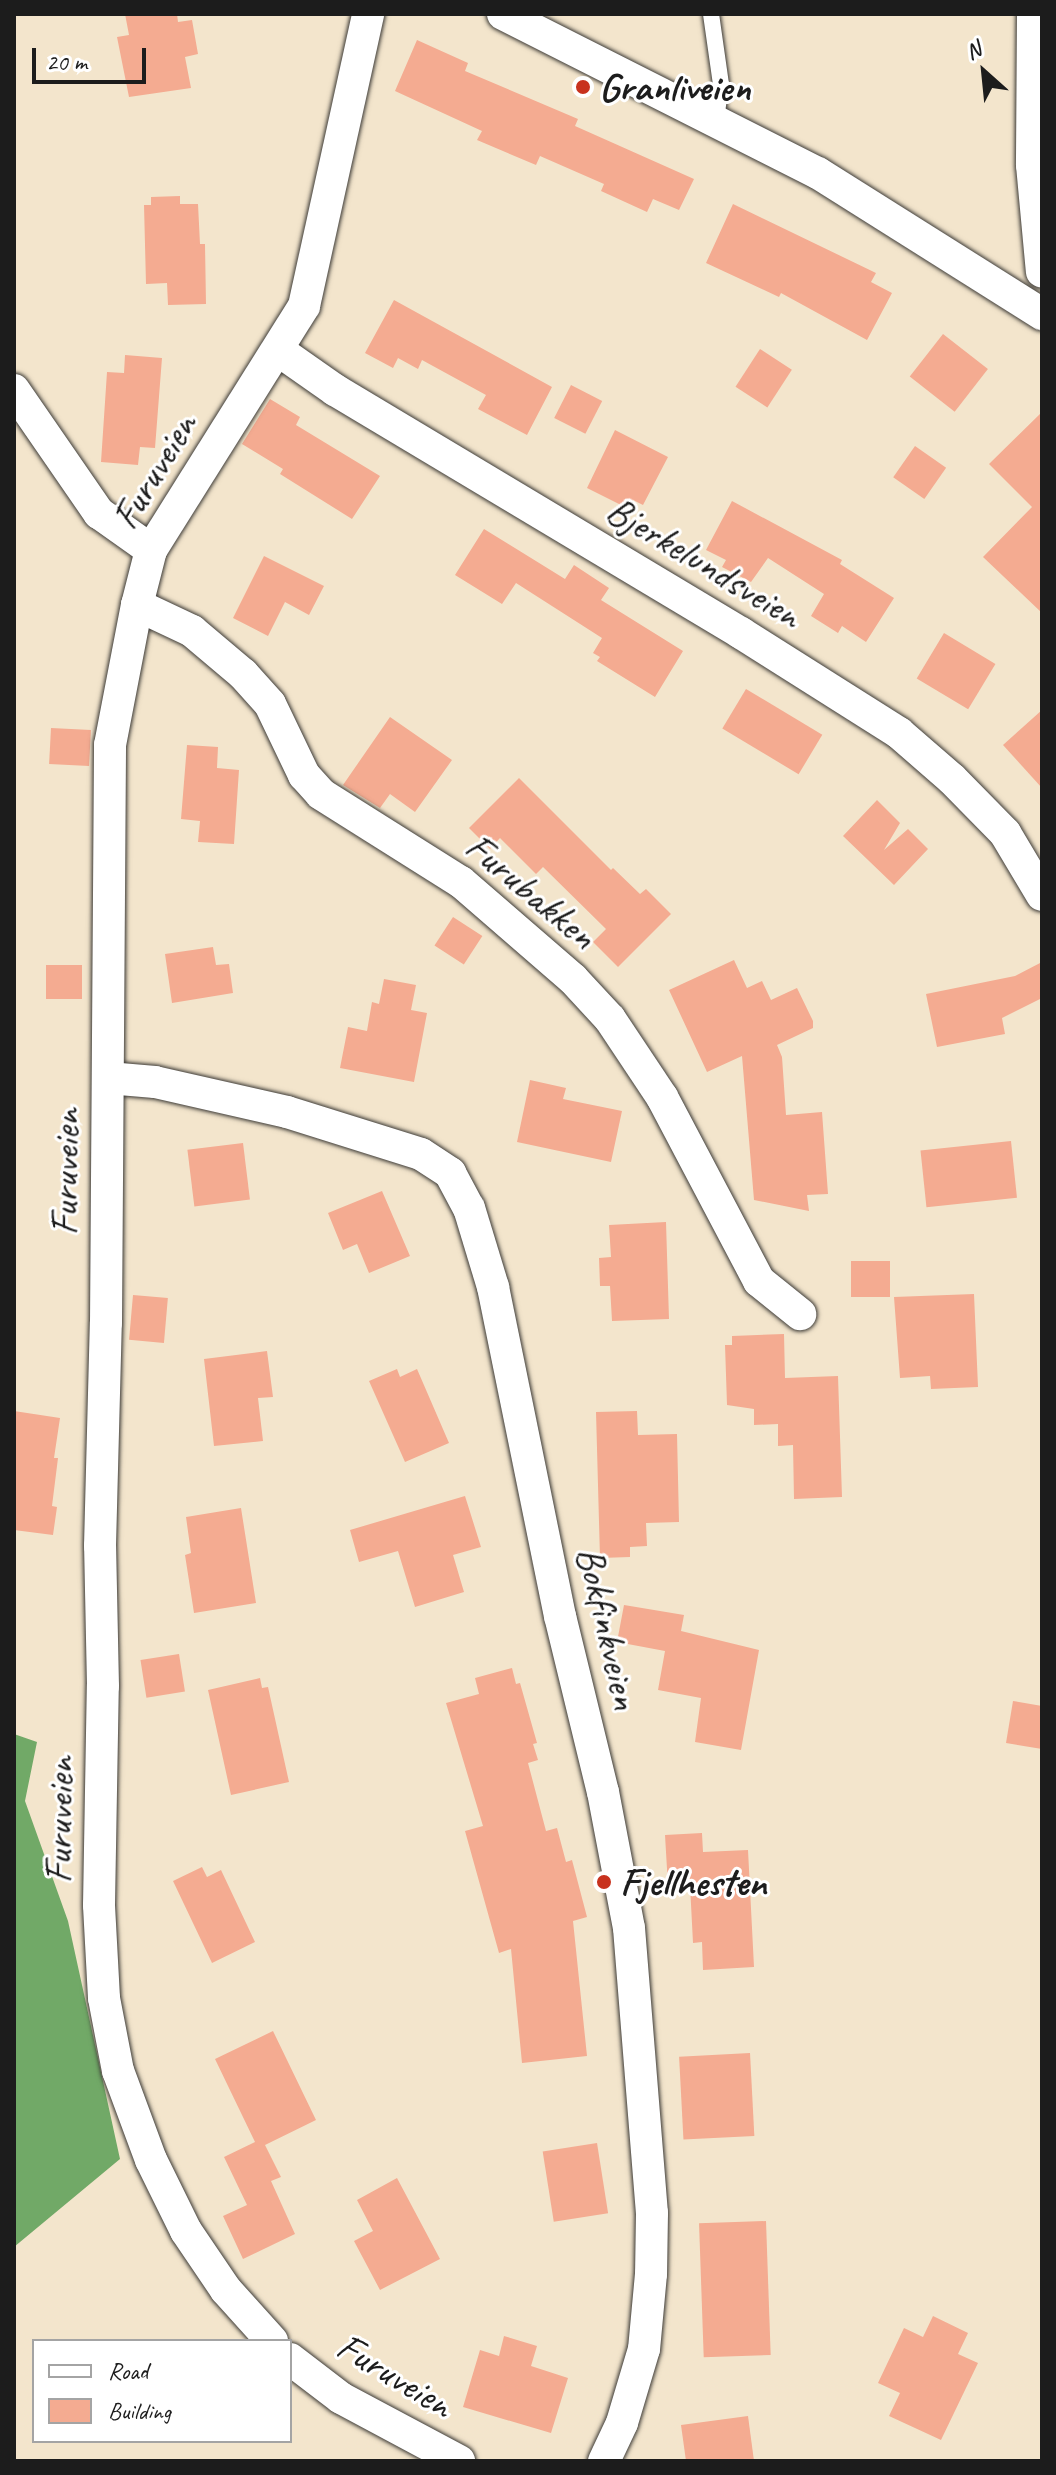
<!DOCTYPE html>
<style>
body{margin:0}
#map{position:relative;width:1056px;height:2475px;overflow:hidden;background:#f3e5cc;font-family:Caveat,sans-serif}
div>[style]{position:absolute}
.forest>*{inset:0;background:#71a967}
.building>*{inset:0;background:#f4ab91;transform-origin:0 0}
.roads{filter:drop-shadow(0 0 2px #3c3a36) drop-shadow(0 0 2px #3c3a36)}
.lane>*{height:16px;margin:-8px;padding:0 8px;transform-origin:8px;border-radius:8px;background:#fff}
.street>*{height:32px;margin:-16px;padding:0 16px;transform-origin:16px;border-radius:16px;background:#fff}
.dots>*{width:22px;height:22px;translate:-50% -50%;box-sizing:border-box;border:4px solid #fff;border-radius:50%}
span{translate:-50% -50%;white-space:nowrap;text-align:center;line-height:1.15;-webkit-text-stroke:6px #fff;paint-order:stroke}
.poi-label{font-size:40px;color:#1c1c1c;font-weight:700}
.left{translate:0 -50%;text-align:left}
.street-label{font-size:40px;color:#1c1c1c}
.frame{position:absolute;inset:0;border:16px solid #1c1c1c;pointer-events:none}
.legend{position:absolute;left:32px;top:2339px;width:260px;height:104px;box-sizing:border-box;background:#fff;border:2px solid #a4a4a4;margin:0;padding:10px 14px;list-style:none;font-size:24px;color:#1c1c1c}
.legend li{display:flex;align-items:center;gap:16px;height:40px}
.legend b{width:40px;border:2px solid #a4a4a4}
.north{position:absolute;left:944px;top:32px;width:80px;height:80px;-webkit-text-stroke:6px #fff;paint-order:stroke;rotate:333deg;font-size:22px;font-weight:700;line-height:32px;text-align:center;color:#1c1c1c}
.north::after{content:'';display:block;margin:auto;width:28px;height:36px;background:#1c1c1c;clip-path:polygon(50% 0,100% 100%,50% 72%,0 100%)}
.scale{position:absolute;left:32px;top:48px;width:114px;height:36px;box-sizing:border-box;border:4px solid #1c1c1c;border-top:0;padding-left:10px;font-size:24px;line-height:28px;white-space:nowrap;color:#1c1c1c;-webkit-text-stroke:6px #fff;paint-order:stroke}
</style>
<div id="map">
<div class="forest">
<i style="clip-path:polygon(14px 1734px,37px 1742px,25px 1801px,68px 1921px,120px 2159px,14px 2247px)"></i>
</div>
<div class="building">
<i style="clip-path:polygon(125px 14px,177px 14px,178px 22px,192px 20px,198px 54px,185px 57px,191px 88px,129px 97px,117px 37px,129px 35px)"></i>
<i style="clip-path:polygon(417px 40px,468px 63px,465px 71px,578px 119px,575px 126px,694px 179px,679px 210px,653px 199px,647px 212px,601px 191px,604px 184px,540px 156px,536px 165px,477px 140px,482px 131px,395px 91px)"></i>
<i style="clip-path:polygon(180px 196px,180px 204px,198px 204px,200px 244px,205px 244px,206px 304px,168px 305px,167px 283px,146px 284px,144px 205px,151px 205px,151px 197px)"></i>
<i style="clip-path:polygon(733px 204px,876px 273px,871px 282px,892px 293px,867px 340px,781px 293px,779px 297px,706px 263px)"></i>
<i style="clip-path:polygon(394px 300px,552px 387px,527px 435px,478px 409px,486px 395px,422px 360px,418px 369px,398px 358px,393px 368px,365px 353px)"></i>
<i style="left:943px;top:334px;width:57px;height:54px;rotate:38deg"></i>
<i style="left:760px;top:349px;width:38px;height:45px;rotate:33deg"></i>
<i style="clip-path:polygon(125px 355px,162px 358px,155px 448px,140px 447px,138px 465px,101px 462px,107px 372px,124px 373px)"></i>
<i style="left:571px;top:385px;width:35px;height:37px;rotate:27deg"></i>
<i style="clip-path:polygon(270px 399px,300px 417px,296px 425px,380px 476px,352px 519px,280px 474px,283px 469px,242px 444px)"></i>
<i style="clip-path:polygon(1042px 412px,1042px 613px,983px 557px,1032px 507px,989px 464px)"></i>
<i style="clip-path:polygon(615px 430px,668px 457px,643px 505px,633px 500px,629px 509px,587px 488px)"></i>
<i style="left:915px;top:446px;width:38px;height:38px;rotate:35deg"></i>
<i style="clip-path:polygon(732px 501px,842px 560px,840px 564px,894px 598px,866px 642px,842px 626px,838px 633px,811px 616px,824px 594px,768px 558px,751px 582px,722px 567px,726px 560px,706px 550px)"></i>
<i style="clip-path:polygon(484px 529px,565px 579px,574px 565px,609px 588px,601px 600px,683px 651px,655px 697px,597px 661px,600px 657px,593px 653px,602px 638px,516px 583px,502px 604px,455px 575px)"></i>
<i style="clip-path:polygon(264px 556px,324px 586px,309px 615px,285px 602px,268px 636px,233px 618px)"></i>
<i style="left:944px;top:633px;width:60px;height:53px;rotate:31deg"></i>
<i style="left:746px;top:689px;width:89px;height:46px;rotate:31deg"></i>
<i style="clip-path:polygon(1042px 710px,1042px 788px,1003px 745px)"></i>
<i style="clip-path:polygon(390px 717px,452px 760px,415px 812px,390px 794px,380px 808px,343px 785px)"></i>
<i style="left:51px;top:728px;width:40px;height:36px;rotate:3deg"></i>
<i style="clip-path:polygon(187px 745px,218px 747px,217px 768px,239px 770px,234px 844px,198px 842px,200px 821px,181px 819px)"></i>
<i style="clip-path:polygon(519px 778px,611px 870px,613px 868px,640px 894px,646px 889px,671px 914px,618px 967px,593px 942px,606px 929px,543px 867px,536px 874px,500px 838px,490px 849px,469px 828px)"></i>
<i style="clip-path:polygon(877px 800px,900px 823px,884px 850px,908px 829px,928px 849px,894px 885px,843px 836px)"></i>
<i style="left:453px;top:917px;width:35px;height:34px;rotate:33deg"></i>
<i style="clip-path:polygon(213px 947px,216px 965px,229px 964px,233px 993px,172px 1003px,165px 954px)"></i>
<i style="clip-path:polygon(734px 960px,747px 988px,762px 981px,771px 1000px,797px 988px,813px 1021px,813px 1028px,777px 1045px,782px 1057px,786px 1115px,822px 1112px,828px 1194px,807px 1195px,809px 1211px,754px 1200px,742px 1056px,707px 1072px,669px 990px)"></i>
<i style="clip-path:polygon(1042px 962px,1042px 998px,1002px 1018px,1005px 1034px,937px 1047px,926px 994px,1015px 976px)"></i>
<i style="left:46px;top:965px;width:36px;height:34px"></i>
<i style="clip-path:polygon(384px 979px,416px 985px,411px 1010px,427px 1013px,414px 1082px,340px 1068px,348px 1027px,367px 1031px,372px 1002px,379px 1004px)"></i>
<i style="clip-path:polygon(530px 1080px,566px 1088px,563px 1099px,622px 1111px,611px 1162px,517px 1142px)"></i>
<i style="left:1011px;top:1141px;width:57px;height:91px;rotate:84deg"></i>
<i style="left:243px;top:1143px;width:57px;height:56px;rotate:83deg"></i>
<i style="clip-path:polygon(382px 1191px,410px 1256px,369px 1273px,357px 1244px,343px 1250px,328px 1213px)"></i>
<i style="clip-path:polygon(666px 1222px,669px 1319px,612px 1321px,610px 1286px,600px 1286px,599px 1258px,611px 1257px,609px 1225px)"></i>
<i style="left:851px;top:1261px;width:39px;height:36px"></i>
<i style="clip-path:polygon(974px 1294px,978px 1387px,931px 1389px,930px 1376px,900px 1378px,894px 1297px)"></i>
<i style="left:133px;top:1295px;width:35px;height:45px;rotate:5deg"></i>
<i style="clip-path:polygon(784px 1334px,785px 1378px,838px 1376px,842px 1497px,794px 1499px,793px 1445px,778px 1446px,778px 1424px,754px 1425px,754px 1409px,727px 1405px,725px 1345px,732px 1345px,732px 1336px)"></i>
<i style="clip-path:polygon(267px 1351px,273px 1397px,258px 1398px,263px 1441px,214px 1446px,204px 1359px)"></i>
<i style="clip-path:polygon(397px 1369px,400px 1377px,417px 1369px,449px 1443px,405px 1462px,369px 1381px)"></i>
<i style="clip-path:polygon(14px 1411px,60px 1418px,54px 1458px,58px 1458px,52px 1506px,57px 1507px,53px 1535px,14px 1530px)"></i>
<i style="clip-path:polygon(637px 1411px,638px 1435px,677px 1434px,679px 1522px,646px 1523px,647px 1546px,630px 1547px,630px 1557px,600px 1558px,596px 1412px)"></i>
<i style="clip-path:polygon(465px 1496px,481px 1547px,453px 1555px,464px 1592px,415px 1607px,398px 1551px,359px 1562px,350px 1530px)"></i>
<i style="clip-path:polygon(241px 1508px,256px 1603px,194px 1613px,185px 1555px,191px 1553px,186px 1517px)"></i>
<i style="clip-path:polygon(624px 1605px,684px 1615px,681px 1631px,759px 1650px,741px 1750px,695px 1742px,701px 1698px,658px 1690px,665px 1651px,617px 1642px)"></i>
<i style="left:179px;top:1654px;width:38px;height:39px;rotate:81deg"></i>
<i style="clip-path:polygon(512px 1668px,516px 1684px,520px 1683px,537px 1743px,533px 1744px,538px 1760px,528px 1763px,546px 1831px,557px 1828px,566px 1862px,572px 1860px,587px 1917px,573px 1921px,587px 2056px,522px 2063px,511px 1949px,499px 1953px,465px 1831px,483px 1826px,446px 1703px,479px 1694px,475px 1678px)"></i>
<i style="clip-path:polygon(260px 1678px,262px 1688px,268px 1687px,289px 1782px,231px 1795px,208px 1690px)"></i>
<i style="clip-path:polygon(1013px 1701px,1042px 1706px,1042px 1749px,1006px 1743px)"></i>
<i style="clip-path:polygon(702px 1833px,703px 1852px,748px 1850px,754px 1967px,703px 1970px,702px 1942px,693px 1943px,690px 1885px,668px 1886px,665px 1835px)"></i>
<i style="clip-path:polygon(202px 1867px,207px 1877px,221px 1870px,255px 1942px,212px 1963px,173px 1881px)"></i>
<i style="clip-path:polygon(273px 2031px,316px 2120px,265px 2145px,281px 2177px,271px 2181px,295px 2234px,243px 2259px,223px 2216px,247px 2205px,224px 2157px,255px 2142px,215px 2059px)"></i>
<i style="left:750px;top:2053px;width:83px;height:71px;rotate:87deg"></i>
<i style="left:597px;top:2143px;width:71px;height:55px;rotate:81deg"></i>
<i style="clip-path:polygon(397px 2178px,440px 2259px,380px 2290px,354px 2241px,373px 2231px,357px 2200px)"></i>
<i style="left:766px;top:2221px;width:134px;height:67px;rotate:88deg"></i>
<i style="clip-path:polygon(933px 2316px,968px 2333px,958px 2354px,978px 2363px,941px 2440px,889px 2416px,900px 2393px,878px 2383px,904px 2328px,923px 2337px)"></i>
<i style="clip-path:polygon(504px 2336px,537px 2346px,531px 2366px,568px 2378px,551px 2433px,463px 2407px,480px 2350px,499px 2356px)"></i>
<i style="clip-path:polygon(748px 2416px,754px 2461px,686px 2461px,681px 2425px)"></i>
</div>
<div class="roads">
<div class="lane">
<i style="left:711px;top:14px;width:71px;rotate:81.9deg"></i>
<i style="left:721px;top:84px;width:36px;rotate:98deg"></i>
</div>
<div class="street">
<i style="left:503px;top:14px;width:353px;rotate:26.8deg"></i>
<i style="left:818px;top:173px;width:265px;rotate:32.2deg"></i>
<i style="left:1033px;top:14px;width:151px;rotate:90.4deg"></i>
<i style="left:1032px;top:165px;width:107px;rotate:84.7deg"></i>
<i style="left:278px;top:350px;width:70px;rotate:35.1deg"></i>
<i style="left:335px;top:390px;width:473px;rotate:30.9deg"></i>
<i style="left:741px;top:633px;width:187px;rotate:32.3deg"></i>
<i style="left:899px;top:733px;width:70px;rotate:41deg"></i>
<i style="left:952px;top:779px;width:76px;rotate:45.5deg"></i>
<i style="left:1005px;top:833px;width:72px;rotate:59.2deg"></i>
<i style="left:14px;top:390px;width:150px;rotate:55.4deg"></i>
<i style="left:99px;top:513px;width:64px;rotate:35.4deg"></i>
<i style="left:137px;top:605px;width:61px;rotate:25.3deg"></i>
<i style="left:192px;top:631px;width:67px;rotate:40.1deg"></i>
<i style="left:243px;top:674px;width:40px;rotate:48deg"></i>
<i style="left:270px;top:704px;width:79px;rotate:64.4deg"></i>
<i style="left:304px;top:775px;width:25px;rotate:48deg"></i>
<i style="left:321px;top:794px;width:165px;rotate:32.2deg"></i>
<i style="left:461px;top:882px;width:148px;rotate:40.9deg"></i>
<i style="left:573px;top:979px;width:54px;rotate:47.2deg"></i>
<i style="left:610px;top:1019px;width:94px;rotate:56.3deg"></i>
<i style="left:662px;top:1097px;width:208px;rotate:62.2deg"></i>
<i style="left:759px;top:1281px;width:53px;rotate:38.8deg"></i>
<i style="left:108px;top:1078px;width:47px;rotate:4.9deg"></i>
<i style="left:155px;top:1082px;width:135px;rotate:12.8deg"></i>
<i style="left:287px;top:1112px;width:140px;rotate:17.4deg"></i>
<i style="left:421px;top:1154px;width:35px;rotate:33deg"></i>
<i style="left:450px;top:1173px;width:40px;rotate:62deg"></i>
<i style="left:469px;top:1208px;width:83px;rotate:73.1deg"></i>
<i style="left:493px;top:1287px;width:336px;rotate:78.5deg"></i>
<i style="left:560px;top:1616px;width:181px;rotate:76.3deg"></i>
<i style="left:603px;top:1792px;width:138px;rotate:79.2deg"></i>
<i style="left:629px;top:1928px;width:286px;rotate:85.4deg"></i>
<i style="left:652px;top:2213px;width:61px;rotate:90.9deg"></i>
<i style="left:651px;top:2274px;width:75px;rotate:95.3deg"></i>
<i style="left:644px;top:2349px;width:77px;rotate:106.6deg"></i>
<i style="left:622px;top:2423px;width:42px;rotate:115.3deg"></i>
<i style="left:272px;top:2341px;width:69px;rotate:-132deg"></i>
<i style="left:226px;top:2290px;width:71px;rotate:-124.1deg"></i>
<i style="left:186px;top:2231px;width:79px;rotate:-116.2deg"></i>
<i style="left:151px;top:2160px;width:95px;rotate:-110.3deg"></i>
<i style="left:118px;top:2071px;width:74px;rotate:-100.9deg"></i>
<i style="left:104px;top:1998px;width:93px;rotate:-93.1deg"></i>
<i style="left:99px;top:1905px;width:219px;rotate:-89deg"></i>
<i style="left:103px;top:1686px;width:140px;rotate:-91.2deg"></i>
<i style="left:100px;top:1546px;width:223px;rotate:-88.5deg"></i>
<i style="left:106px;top:1323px;width:578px;rotate:-89.6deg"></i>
<i style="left:110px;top:745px;width:143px;rotate:-79.1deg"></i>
<i style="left:137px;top:605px;width:57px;rotate:-75.7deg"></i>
<i style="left:151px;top:550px;width:288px;rotate:-57.9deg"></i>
<i style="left:304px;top:306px;width:299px;rotate:-77.6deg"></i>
<i style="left:290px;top:2359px;width:64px;rotate:37.4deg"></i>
<i style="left:341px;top:2398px;width:134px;rotate:28.1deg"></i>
</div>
</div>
<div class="dots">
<i style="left:583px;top:87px;background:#c8321e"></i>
<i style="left:604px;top:1882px;background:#c8321e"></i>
</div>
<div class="poi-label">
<span class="left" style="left:599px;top:87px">Granliveien</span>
<span class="left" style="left:620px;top:1882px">Fjellhesten</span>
</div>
<div class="street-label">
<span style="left:154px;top:471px;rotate:-59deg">Furuveien</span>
<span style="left:704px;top:562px;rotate:31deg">Bjerkelundsveien</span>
<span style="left:531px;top:891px;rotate:40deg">Furubakken</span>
<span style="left:65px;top:1172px;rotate:-89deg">Furuveien</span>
<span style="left:608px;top:1628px;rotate:77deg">Bokfinkveien</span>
<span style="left:59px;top:1820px;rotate:-89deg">Furuveien</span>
<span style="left:395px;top:2375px;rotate:31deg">Furuveien</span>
</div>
<div class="frame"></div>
<ul class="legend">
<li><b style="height:10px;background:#fff"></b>Road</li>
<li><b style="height:22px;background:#f4ab91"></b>Building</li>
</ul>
<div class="north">N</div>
<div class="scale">20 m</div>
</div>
